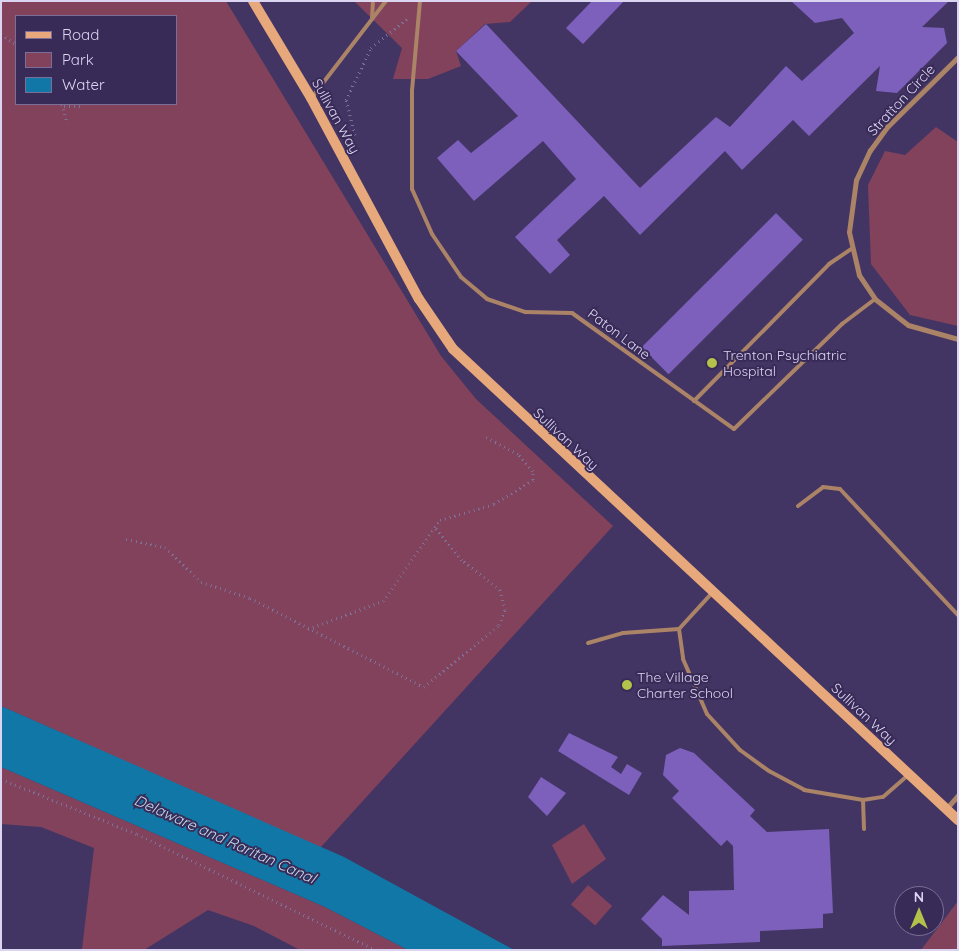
<!DOCTYPE html>
<style>
body{margin:0}
#map{position:relative;width:959px;height:951px;overflow:hidden;background:#433563;font-family:Quicksand,sans-serif}
div>[style]{position:absolute}
.green>*{inset:0;background:#82425b;transform-origin:0 0}
.water>*{inset:0;background:#1077a7}
.building>*{inset:0;background:#7d5fbc;transform-origin:0 0}
.path>*{height:3px;margin-top:-1.5px;transform-origin:0;background:repeating-linear-gradient(90deg,#7c7199 0 1px,transparent 0 5px)}
.lane>*{height:4px;margin:-2px;padding:0 2px;transform-origin:2px;border-radius:2px;background:#ab8367}
.street>*{height:5px;margin:-2.5px;padding:0 2.5px;transform-origin:2.5px;border-radius:2.5px;background:#ab8367}
.secondary>*{height:10px;margin:-5px;padding:0 5px;transform-origin:5px;border-radius:5px;background:#e7a87b}
.dots>*{width:14px;height:14px;translate:-50% -50%;box-sizing:border-box;border:2px solid #392b58;border-radius:50%}
span{translate:-50% -50%;white-space:nowrap;text-align:center;line-height:1.15;-webkit-text-stroke:4px #392b58;paint-order:stroke}
.street-label{font-size:14px;color:#dcd5f2}
.poi-label{font-size:14px;color:#dcd5f2}
.left{translate:0 -50%;text-align:left}
.water-label{font-size:15px;color:#c4dcec;font-style:italic}
.frame{position:absolute;inset:0;border:2px solid #dcd5f2;pointer-events:none}
.legend{position:absolute;left:15px;top:15px;width:162px;height:90px;box-sizing:border-box;background:#392b58;border:1px solid #7a6f96;margin:0;padding:6px 9px;list-style:none;font-size:15px;color:#dcd5f2}
.legend li{display:flex;align-items:center;gap:10px;height:25px}
.legend b{width:25px;border:1px solid #7a6f96}
.north{position:absolute;left:894px;top:886px;width:50px;height:50px;box-sizing:border-box;background:#392b58;border:1px solid #7a6f96;border-radius:50%;rotate:0deg;font-size:14px;font-weight:700;line-height:20px;text-align:center;color:#dcd5f2}
.north::after{content:'';display:block;margin:auto;width:18px;height:22px;background:#b2c24b;clip-path:polygon(50% 0,100% 100%,50% 72%,0 100%)}
</style>
<div id="map">
<div class="green">
<i style="clip-path:polygon(evenodd,1px 1px,226px 1px,441px 356px,476px 399px,613px 526px,320px 848px,1px 706px,1px 1px,16px 16px,176px 16px,176px 104px,16px 104px,16px 16px)"></i>
<i style="clip-path:polygon(354px 1px,532px 1px,510px 22px,485px 24px,456px 51px,461px 66px,428px 79px,393px 79px,402px 48px)"></i>
<i style="clip-path:polygon(936px 127px,958px 142px,958px 326px,910px 315px,871px 264px,868px 185px,885px 151px,905px 155px)"></i>
<i style="clip-path:polygon(1px 767px,325px 907px,408px 950px,300px 950px,254px 926px,208px 910px,144px 950px,82px 949px,94px 848px,41px 827px,1px 824px)"></i>
<i style="clip-path:polygon(584px 824px,606px 859px,572px 884px,552px 845px)"></i>
<i style="left:588px;top:885px;width:32px;height:26px;rotate:41deg"></i>
<i style="clip-path:polygon(958px 901px,958px 950px,921px 950px)"></i>
</div>
<div class="water">
<i style="clip-path:polygon(1px 706px,344px 857px,514px 950px,408px 950px,325px 907px,1px 767px)"></i>
</div>
<div class="building">
<i style="clip-path:polygon(592px 1px,624px 1px,583px 44px,566px 28px)"></i>
<i style="clip-path:polygon(791px 1px,949px 1px,922px 27px,944px 28px,947px 43px,897px 93px,876px 91px,880px 66px,809px 136px,793px 120px,742px 170px,725px 151px,640px 235px,604px 196px,557px 240px,570px 255px,550px 274px,515px 237px,576px 179px,543px 141px,474px 201px,437px 158px,458px 140px,471px 153px,518px 116px,456px 51px,486px 24px,640px 188px,716px 117px,730px 127px,786px 66px,802px 81px,854px 33px,842px 18px,815px 23px)"></i>
<i style="left:776px;top:213px;width:38px;height:190px;rotate:45deg"></i>
<i style="clip-path:polygon(569px 733px,618px 757px,611px 767px,621px 774px,627px 764px,642px 773px,629px 795px,558px 751px)"></i>
<i style="clip-path:polygon(680px 748px,694px 753px,755px 810px,750px 816px,767px 832px,829px 829px,833px 913px,823px 914px,823px 928px,760px 931px,760px 942px,662px 946px,662px 939px,641px 919px,663px 895px,689px 915px,689px 891px,734px 890px,733px 846px,727px 840px,721px 846px,672px 798px,679px 791px,663px 775px,666px 755px)"></i>
<i style="clip-path:polygon(541px 777px,566px 793px,547px 816px,528px 797px)"></i>
</div>
<div class="path">
<i style="left:1px;top:34px;width:18px;rotate:34deg"></i>
<i style="left:62px;top:104px;width:20px;rotate:75deg"></i>
<i style="left:64px;top:106px;width:20px"></i>
<i style="left:355px;top:135px;width:36px;rotate:-104deg"></i>
<i style="left:346px;top:100px;width:58px;rotate:-64.3deg"></i>
<i style="left:371px;top:48px;width:48px;rotate:-39deg"></i>
<i style="left:126px;top:539px;width:40px;rotate:12deg"></i>
<i style="left:165px;top:547px;width:50px;rotate:44.2deg"></i>
<i style="left:201px;top:582px;width:52px;rotate:18.1deg"></i>
<i style="left:250px;top:598px;width:195px;rotate:27.1deg"></i>
<i style="left:424px;top:687px;width:97px;rotate:-39.6deg"></i>
<i style="left:499px;top:625px;width:16px;rotate:-68deg"></i>
<i style="left:505px;top:610px;width:21px;rotate:-104deg"></i>
<i style="left:500px;top:590px;width:48px;rotate:-141.7deg"></i>
<i style="left:462px;top:560px;width:44px;rotate:-129.5deg"></i>
<i style="left:308px;top:629px;width:80px;rotate:-20.5deg"></i>
<i style="left:383px;top:601px;width:99px;rotate:-54.9deg"></i>
<i style="left:440px;top:520px;width:56px;rotate:-16.5deg"></i>
<i style="left:494px;top:504px;width:46px;rotate:-31.6deg"></i>
<i style="left:533px;top:480px;width:9px;rotate:-90deg"></i>
<i style="left:533px;top:471px;width:23px;rotate:-131deg"></i>
<i style="left:518px;top:454px;width:40px;rotate:-152deg"></i>
<i style="left:1px;top:779px;width:147px;rotate:22deg"></i>
<i style="left:137px;top:834px;width:266px;rotate:25.9deg"></i>
</div>
<div class="lane">
<i style="left:420px;top:1px;width:89px;rotate:95.1deg"></i>
<i style="left:412px;top:90px;width:99px;rotate:90deg"></i>
<i style="left:412px;top:189px;width:49px;rotate:66deg"></i>
<i style="left:432px;top:234px;width:52px;rotate:56deg"></i>
<i style="left:461px;top:277px;width:34px;rotate:40deg"></i>
<i style="left:487px;top:299px;width:40px;rotate:18.9deg"></i>
<i style="left:525px;top:312px;width:47px;rotate:1.2deg"></i>
<i style="left:572px;top:313px;width:199px;rotate:35.6deg"></i>
<i style="left:734px;top:429px;width:151px;rotate:-44.2deg"></i>
<i style="left:842px;top:324px;width:41px;rotate:-37.1deg"></i>
<i style="left:372px;top:19px;width:18px;rotate:-87deg"></i>
<i style="left:313px;top:96px;width:120px;rotate:-52.5deg"></i>
<i style="left:694px;top:401px;width:192px;rotate:-45.4deg"></i>
<i style="left:829px;top:264px;width:27px;rotate:-34deg"></i>
<i style="left:798px;top:506px;width:31px;rotate:-37deg"></i>
<i style="left:823px;top:487px;width:17px;rotate:7deg"></i>
<i style="left:840px;top:489px;width:173px;rotate:46.9deg"></i>
<i style="left:679px;top:629px;width:30px;rotate:82deg"></i>
<i style="left:683px;top:659px;width:60px;rotate:66.4deg"></i>
<i style="left:707px;top:714px;width:49px;rotate:47.5deg"></i>
<i style="left:740px;top:750px;width:36px;rotate:36deg"></i>
<i style="left:769px;top:771px;width:40px;rotate:28deg"></i>
<i style="left:804px;top:790px;width:60px;rotate:9.6deg"></i>
<i style="left:863px;top:800px;width:20px;rotate:-9deg"></i>
<i style="left:883px;top:797px;width:33px;rotate:-41deg"></i>
<i style="left:588px;top:643px;width:36px;rotate:-16deg"></i>
<i style="left:623px;top:633px;width:56px;rotate:-4.1deg"></i>
<i style="left:679px;top:629px;width:49px;rotate:-47.5deg"></i>
<i style="left:863px;top:800px;width:29px;rotate:88deg"></i>
</div>
<div class="street">
<i style="left:958px;top:57px;width:100px;rotate:135.4deg"></i>
<i style="left:887px;top:127px;width:29px;rotate:126deg"></i>
<i style="left:870px;top:150px;width:33px;rotate:115deg"></i>
<i style="left:856px;top:180px;width:52px;rotate:97.7deg"></i>
<i style="left:849px;top:232px;width:44px;rotate:76.9deg"></i>
<i style="left:859px;top:275px;width:29px;rotate:56deg"></i>
<i style="left:875px;top:299px;width:42px;rotate:38.2deg"></i>
<i style="left:908px;top:325px;width:52px;rotate:15.6deg"></i>
<i style="left:946px;top:809px;width:18px;rotate:-49deg"></i>
</div>
<div class="secondary">
<i style="left:253px;top:1px;width:113px;rotate:59.1deg"></i>
<i style="left:311px;top:98px;width:228px;rotate:61.8deg"></i>
<i style="left:419px;top:299px;width:60px;rotate:55.8deg"></i>
<i style="left:453px;top:349px;width:691px;rotate:43deg"></i>
</div>
<div class="dots">
<i style="left:712px;top:363px;background:#b2c24b"></i>
<i style="left:627px;top:685px;background:#b2c24b"></i>
</div>
<div class="street-label">
<span style="left:901px;top:100px;rotate:-47deg">Stratton Circle</span>
<span style="left:336px;top:116px;rotate:61deg">Sullivan Way</span>
<span style="left:619px;top:334px;rotate:37deg">Paton Lane</span>
<span style="left:566px;top:439px;rotate:43deg">Sullivan Way</span>
<span style="left:864px;top:714px;rotate:43deg">Sullivan Way</span>
</div>
<div class="poi-label">
<span class="left" style="left:723px;top:363px">Trenton Psychiatric<br>Hospital</span>
<span class="left" style="left:637px;top:685px">The Village<br>Charter School</span>
</div>
<div class="water-label">
<span style="left:225px;top:839px;rotate:24deg">Delaware and Raritan Canal</span>
</div>
<div class="frame"></div>
<ul class="legend">
<li><b style="height:6px;background:#e7a87b"></b>Road</li>
<li><b style="height:14px;background:#82425b"></b>Park</li>
<li><b style="height:14px;background:#1077a7"></b>Water</li>
</ul>
<div class="north">N</div>
</div>
